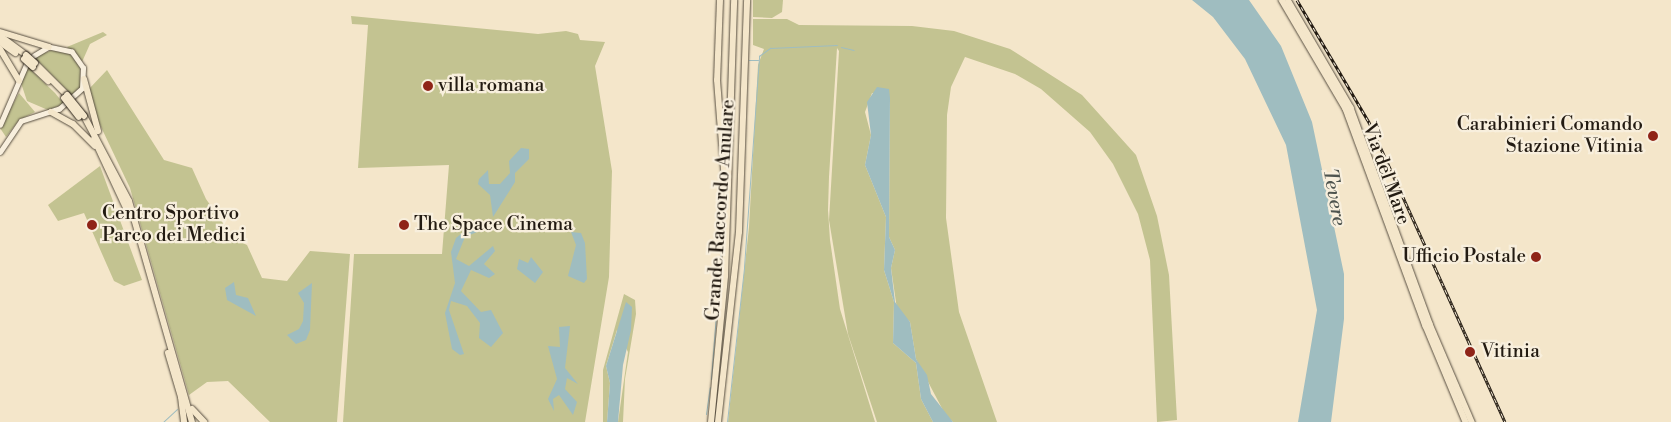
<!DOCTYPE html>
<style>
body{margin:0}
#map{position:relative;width:1671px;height:422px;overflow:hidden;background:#f4e6ca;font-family:"Libre Bodoni",serif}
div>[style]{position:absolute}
.green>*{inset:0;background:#c3c391}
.water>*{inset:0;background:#9fbdc0}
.stream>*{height:1px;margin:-0.5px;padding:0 0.5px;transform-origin:0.5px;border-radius:0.5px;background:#9fbdc0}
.roads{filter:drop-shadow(0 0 1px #574e40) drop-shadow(0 0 1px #574e40)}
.minor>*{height:4.5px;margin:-2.25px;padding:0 2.25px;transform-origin:2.25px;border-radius:2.25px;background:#f8efdd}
.major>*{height:5.5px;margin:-2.75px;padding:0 2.75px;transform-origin:2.75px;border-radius:2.75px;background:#f4e6ca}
.highway>*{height:6px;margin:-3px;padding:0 3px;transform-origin:3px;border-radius:3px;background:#f4e6ca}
.rail>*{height:3px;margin-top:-1.5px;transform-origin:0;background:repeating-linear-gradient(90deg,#f8efdd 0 4px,#231b12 0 8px);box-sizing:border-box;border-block:1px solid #231b12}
.bridges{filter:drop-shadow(0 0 1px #231b12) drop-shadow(0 0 1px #231b12)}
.highway-bridge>*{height:6px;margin:-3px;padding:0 3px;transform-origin:3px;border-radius:3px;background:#f4e6ca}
.dots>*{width:14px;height:14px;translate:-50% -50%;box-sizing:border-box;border:2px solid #f8efdd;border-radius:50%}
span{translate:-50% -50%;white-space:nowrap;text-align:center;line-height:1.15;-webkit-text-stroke:4.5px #f8efdd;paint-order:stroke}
.poi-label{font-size:19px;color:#231b12}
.left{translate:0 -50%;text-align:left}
.right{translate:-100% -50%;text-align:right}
.street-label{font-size:19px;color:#231b12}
.water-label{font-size:20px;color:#4e544f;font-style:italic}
</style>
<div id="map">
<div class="green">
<i style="clip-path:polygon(753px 0,783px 0,782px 12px,772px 18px,753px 17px)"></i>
<i style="clip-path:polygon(351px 16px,538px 34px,566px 31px,578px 34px,580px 40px,605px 42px,595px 66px,612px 171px,609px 277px,585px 422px,343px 422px,354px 254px,442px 254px,449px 165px,358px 168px,368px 25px,352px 24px)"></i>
<i style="clip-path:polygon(753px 19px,787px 19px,799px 25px,912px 26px,954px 31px,1010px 49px,1082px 95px,1136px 155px,1157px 216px,1169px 275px,1177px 420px,1157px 422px,1150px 260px,1138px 214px,1113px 164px,1090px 132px,1041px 89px,1015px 74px,965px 57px,951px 87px,947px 115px,946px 218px,959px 312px,997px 422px,953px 422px,945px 414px,916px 359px,910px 322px,897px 309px,891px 268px,895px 250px,889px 237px,890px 98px,872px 93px,865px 112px,871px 135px,865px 165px,886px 217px,884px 270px,894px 302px,893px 343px,916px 363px,921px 399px,933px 422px,877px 422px,848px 334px,829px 220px,839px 51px,837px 48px,829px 177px,828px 210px,830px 240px,840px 309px,875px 422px,728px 422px,749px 227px,758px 65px,764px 49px,753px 45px)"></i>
<i style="clip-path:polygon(103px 32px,107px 35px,90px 44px,82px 62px,67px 47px)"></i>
<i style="clip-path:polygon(55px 49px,68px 52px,80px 66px,80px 89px,73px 96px,34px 57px)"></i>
<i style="clip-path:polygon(27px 66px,55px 93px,64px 104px,48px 110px,27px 101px,21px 83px)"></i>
<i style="clip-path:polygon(107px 70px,164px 160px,192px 168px,206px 199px,234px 239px,247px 245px,262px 278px,287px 281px,310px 251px,350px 254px,337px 422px,270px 422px,228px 381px,207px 382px,189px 395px,130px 188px,92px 108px,88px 90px)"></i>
<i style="clip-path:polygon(19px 93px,35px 112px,19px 120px,6px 137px,0 128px)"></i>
<i style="clip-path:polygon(100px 166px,142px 280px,124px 286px,114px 281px,84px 213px,58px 221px,48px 205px)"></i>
<i style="clip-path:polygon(624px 294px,635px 300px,636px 314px,625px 379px,623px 422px,618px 422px,628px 352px,617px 330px,606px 366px,610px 383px,607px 422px,603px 422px,603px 370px)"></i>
</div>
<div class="water">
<i style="clip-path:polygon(1192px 0,1249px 0,1281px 46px,1312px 122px,1344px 274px,1344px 319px,1331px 422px,1298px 422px,1317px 310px,1286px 145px,1245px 59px,1213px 17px)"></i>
<i style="clip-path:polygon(877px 87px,889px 89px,890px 98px,889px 237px,895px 250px,891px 268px,895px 302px,910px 322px,916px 359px,927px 375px,931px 394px,953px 422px,933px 422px,921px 399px,916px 363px,893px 343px,894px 302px,884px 270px,886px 217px,865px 165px,871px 135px,867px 102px)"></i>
<i style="clip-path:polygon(521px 148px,529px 149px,529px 159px,515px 173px,515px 182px,493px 217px,490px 195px,478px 184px,479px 179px,488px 170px,489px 184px,500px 184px,510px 173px,509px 161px)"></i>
<i style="clip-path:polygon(478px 220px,489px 227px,465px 237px,456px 259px,469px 266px,493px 246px,495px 251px,484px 264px,495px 274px,489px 278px,471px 270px,461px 291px,481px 312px,491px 310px,503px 333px,491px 347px,479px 338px,480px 323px,467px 306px,451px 301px,449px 310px,464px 354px,460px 355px,452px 349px,445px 313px,455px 283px,451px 252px,456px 238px)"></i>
<i style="clip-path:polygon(571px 232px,581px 233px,585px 243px,587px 279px,584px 283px,568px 276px,576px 245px)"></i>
<i style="clip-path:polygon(531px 257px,543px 272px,535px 283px,517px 269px,519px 259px,528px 263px)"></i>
<i style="clip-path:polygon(234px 282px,236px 295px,248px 298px,256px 316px,227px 300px,225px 288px)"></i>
<i style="clip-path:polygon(312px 283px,310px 330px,306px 340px,296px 344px,287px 335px,299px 329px,303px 321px,304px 303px,298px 293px)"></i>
<i style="clip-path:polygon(626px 302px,632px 307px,631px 330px,623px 365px,618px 422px,607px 422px,610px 383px,606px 366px)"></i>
<i style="clip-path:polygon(570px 326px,565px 368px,578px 384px,567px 378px,565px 389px,577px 402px,573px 415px,559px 395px,553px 399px,554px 411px,548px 399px,557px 379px,548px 346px,560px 347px,559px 327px)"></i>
</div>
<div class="stream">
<i style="left:841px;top:47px;width:13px;rotate:13deg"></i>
<i style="left:749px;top:60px;width:9px"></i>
<i style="left:711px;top:379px;width:131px;rotate:-85.6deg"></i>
<i style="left:721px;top:248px;width:82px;rotate:-90deg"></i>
<i style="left:706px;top:414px;width:27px;rotate:-82deg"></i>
<i style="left:163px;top:422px;width:19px;rotate:-43deg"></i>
<i style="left:727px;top:422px;width:156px;rotate:-83.7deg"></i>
<i style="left:744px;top:267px;width:212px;rotate:-85.9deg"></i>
<i style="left:759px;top:56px;width:14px;rotate:-36deg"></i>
<i style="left:770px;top:48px;width:67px;rotate:-2.6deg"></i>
</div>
<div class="roads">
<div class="minor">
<i style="left:0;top:125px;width:65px;rotate:-66.6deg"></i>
<i style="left:0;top:152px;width:37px;rotate:-56deg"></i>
<i style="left:21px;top:121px;width:40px;rotate:-18deg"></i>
<i style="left:59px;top:109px;width:31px;rotate:-42deg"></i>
<i style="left:82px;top:88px;width:20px;rotate:-87deg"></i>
<i style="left:83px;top:68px;width:19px;rotate:-125deg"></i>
<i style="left:72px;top:52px;width:24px;rotate:-168deg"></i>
<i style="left:49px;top:47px;width:17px;rotate:149deg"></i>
</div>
<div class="major">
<i style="left:1282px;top:0;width:126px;rotate:59.6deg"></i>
<i style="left:1346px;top:109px;width:231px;rotate:69.8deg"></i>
<i style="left:1426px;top:326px;width:104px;rotate:67.4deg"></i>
<i style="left:1288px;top:0;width:125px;rotate:59.7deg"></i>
<i style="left:1351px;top:108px;width:230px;rotate:69.9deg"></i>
<i style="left:1430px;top:324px;width:107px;rotate:66.8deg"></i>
</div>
<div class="highway">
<i style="left:720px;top:0;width:80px;rotate:92.1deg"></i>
<i style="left:717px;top:80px;width:101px;rotate:85.5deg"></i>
<i style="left:0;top:32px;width:51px;rotate:17deg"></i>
<i style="left:0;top:36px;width:32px;rotate:36deg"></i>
<i style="left:0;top:42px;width:19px;rotate:36deg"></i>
<i style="left:0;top:49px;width:37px;rotate:59deg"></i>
<i style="left:35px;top:63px;width:45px;rotate:45deg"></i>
<i style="left:33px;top:67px;width:21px;rotate:43deg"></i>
<i style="left:84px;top:79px;width:54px;rotate:74.9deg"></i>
<i style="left:51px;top:112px;width:25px;rotate:29deg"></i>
<i style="left:73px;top:124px;width:31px;rotate:45deg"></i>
<i style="left:84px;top:116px;width:96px;rotate:62.1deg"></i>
<i style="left:129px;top:201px;width:230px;rotate:74.1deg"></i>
<i style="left:94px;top:139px;width:81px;rotate:65deg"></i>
<i style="left:168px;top:353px;width:46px;rotate:73.5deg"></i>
<i style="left:181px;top:397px;width:25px;rotate:83deg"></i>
<i style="left:192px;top:409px;width:18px;rotate:47deg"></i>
<i style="left:711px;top:422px;width:147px;rotate:-84.5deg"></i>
<i style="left:725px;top:276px;width:276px;rotate:-88.1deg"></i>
<i style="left:718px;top:422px;width:191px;rotate:-83.7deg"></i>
<i style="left:739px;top:232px;width:232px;rotate:-88deg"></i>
</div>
</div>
<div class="rail">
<i style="left:1297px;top:0;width:142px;rotate:59.5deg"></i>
<i style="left:1369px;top:122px;width:329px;rotate:65.6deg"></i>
</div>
<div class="bridges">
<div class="highway-bridge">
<i style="left:26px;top:55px;width:12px;rotate:42deg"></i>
<i style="left:24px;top:59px;width:12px;rotate:42deg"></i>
<i style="left:67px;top:95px;width:27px;rotate:51deg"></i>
<i style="left:64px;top:98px;width:24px;rotate:52deg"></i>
</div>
</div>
<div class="dots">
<i style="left:428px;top:86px;background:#8f2418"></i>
<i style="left:1653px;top:136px;background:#8f2418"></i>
<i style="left:92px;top:225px;background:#8f2418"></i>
<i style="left:404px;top:225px;background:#8f2418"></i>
<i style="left:1536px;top:257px;background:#8f2418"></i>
<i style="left:1470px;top:352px;background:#8f2418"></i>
</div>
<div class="poi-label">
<span class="left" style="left:438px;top:86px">villa romana</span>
<span class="right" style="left:1643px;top:136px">Carabinieri Comando<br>Stazione Vitinia</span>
<span class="left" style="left:102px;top:225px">Centro Sportivo<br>Parco dei Medici</span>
<span class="left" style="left:414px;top:225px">The Space Cinema</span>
<span class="right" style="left:1526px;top:257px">Ufficio Postale</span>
<span class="left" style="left:1481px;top:352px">Vitinia</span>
</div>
<div class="street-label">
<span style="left:1386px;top:174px;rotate:70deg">Via del Mare</span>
<span style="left:721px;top:210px;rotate:-86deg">Grande Raccordo Anulare</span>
</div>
<div class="water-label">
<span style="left:1334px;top:197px;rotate:80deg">Tevere</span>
</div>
</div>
